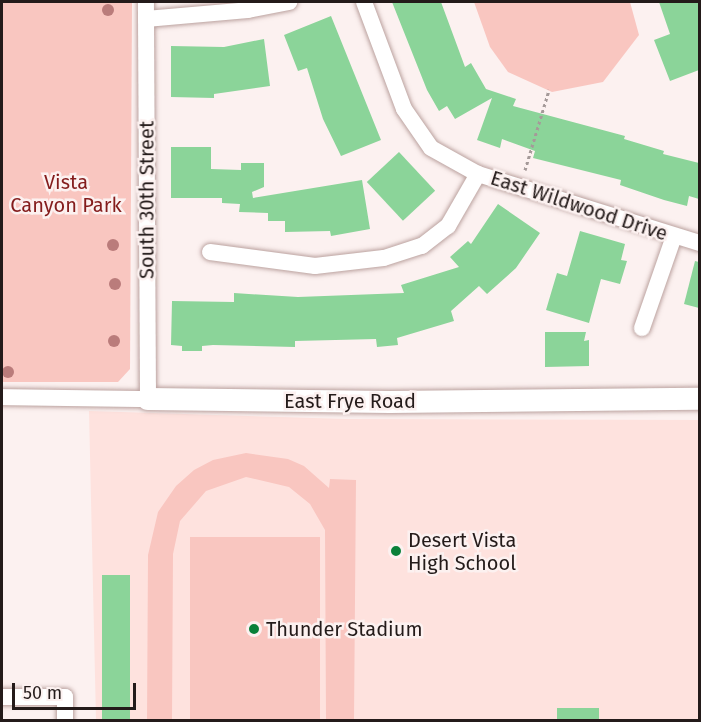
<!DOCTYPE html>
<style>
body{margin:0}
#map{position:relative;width:701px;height:722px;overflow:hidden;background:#fcf1f0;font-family:"Fira Sans",sans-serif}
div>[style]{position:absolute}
.built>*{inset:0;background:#fee2de}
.green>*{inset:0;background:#f9c6c0;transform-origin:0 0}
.building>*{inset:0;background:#8bd499;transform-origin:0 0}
.path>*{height:3px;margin-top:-1.5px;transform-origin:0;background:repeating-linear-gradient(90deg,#a59a99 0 3px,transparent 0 6px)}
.roads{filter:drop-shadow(0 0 2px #bba29f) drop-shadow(0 0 2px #bba29f)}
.street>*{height:16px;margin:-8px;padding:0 8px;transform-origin:8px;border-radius:8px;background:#fff}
.secondary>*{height:22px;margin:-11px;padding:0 11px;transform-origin:11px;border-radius:11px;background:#fff}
.trees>*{width:12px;height:12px;margin:-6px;border-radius:50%;background:#ba7c7b}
.dots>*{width:16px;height:16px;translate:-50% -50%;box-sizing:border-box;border:3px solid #fcf1f0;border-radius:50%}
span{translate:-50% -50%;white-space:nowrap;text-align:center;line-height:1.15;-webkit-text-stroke:5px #fcf1f0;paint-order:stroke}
.park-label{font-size:20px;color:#841c1c}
.street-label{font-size:20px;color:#241b1a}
.poi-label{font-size:20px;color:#241b1a}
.left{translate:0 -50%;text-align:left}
.frame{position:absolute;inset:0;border:3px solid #241b1a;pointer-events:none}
.scale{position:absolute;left:12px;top:683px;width:124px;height:27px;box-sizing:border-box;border:3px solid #241b1a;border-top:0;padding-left:8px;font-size:18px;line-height:21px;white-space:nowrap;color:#241b1a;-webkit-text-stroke:4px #fcf1f0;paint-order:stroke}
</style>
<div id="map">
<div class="built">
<i style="clip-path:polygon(89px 411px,345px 419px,699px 420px,699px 720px,96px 720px)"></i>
</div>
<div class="green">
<i style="clip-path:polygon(2px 2px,132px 2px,130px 369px,118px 382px,2px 382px)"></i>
<i style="clip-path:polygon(474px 2px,630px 2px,639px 35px,603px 82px,552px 92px,508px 72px,490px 47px)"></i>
<i style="clip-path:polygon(246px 453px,288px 459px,304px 466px,329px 488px,330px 479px,356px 480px,354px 720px,326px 720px,325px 530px,310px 504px,289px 487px,246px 477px,206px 491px,180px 521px,173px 554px,172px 720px,147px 720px,148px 555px,158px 512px,176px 486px,194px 470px,213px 460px)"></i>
<i style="left:190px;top:537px;width:130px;height:183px"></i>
</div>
<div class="building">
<i style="clip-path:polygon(392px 2px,441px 2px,465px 67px,471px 63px,486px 89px,516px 99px,513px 106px,625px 136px,624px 139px,664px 151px,663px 154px,699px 163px,699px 199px,689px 196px,687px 206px,664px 200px,620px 185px,621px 180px,533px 158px,535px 151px,502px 139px,500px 148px,477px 140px,492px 98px,455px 119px,447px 106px,439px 111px,427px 90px)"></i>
<i style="clip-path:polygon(659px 2px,699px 2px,699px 70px,670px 81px,654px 40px,670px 34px)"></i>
<i style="clip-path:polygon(331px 16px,381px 140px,341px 156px,323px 119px,307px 68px,298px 71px,284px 35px)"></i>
<i style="clip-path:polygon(264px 39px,270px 86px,214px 94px,214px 98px,171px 97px,171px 46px,224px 47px)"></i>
<i style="clip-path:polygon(171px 147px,211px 147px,211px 169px,241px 170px,241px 163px,264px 163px,264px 187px,252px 192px,253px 198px,362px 180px,370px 229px,331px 236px,330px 231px,285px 232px,285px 221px,268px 221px,268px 213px,239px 212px,240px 204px,222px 203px,222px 198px,171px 198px)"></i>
<i style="left:399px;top:152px;width:53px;height:44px;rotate:47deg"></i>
<i style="clip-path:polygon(498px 204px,540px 233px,516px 268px,487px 294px,479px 286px,451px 311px,454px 321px,397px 338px,398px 345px,377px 347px,376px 339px,295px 341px,295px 347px,213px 345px,202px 346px,202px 351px,182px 351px,182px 346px,171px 345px,172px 301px,234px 302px,234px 293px,298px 297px,404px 293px,401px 285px,459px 267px,450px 257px,468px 241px,471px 244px)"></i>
<i style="clip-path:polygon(580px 231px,625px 244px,621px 260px,627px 261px,620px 284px,601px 279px,589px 323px,546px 310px,557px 273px,567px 276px)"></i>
<i style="clip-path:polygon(695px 261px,699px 262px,699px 308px,684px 304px)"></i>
<i style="clip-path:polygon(545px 332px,586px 332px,584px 341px,589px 340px,589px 366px,545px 367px)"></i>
<i style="left:130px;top:575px;width:145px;height:28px;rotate:90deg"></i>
<i style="left:557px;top:708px;width:42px;height:12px"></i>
</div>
<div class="path">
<i style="left:525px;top:170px;width:84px;rotate:-73.3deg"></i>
</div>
<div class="roads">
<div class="street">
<i style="left:364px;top:2px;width:114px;rotate:69.5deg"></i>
<i style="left:404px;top:109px;width:47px;rotate:55.3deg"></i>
<i style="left:431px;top:148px;width:54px;rotate:29deg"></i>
<i style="left:478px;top:174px;width:232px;rotate:17.3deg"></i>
<i style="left:146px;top:19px;width:102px;rotate:-5deg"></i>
<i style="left:248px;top:10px;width:42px;rotate:-11deg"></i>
<i style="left:210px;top:252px;width:106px;rotate:7.6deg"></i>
<i style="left:315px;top:266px;width:69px;rotate:-6.6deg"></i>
<i style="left:384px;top:258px;width:40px;rotate:-18deg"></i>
<i style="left:422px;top:246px;width:33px;rotate:-38deg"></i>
<i style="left:448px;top:226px;width:60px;rotate:-60deg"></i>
<i style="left:642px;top:328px;width:97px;rotate:-70.8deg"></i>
<i style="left:2px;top:397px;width:146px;rotate:0.8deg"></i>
<i style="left:148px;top:399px;width:397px;rotate:-90.3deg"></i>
<i style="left:2px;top:697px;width:63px"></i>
<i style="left:65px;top:697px;width:23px;rotate:90deg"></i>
</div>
<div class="secondary">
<i style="left:148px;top:399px;width:242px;rotate:0.7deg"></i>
<i style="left:390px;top:402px;width:310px;rotate:-0.6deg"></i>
</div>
</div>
<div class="trees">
<i style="left:108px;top:10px"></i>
<i style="left:113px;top:245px"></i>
<i style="left:115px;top:284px"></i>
<i style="left:114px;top:341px"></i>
<i style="left:8px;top:372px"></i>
</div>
<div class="dots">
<i style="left:396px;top:551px;background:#098039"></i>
<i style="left:254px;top:629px;background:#098039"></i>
</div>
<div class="park-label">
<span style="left:66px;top:194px">Vista<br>Canyon Park</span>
</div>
<div class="street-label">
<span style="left:147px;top:200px;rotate:-90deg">South 30th Street</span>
<span style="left:579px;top:206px;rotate:18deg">East Wildwood Drive</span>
<span style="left:350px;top:401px">East Frye Road</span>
</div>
<div class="poi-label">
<span class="left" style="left:408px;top:552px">Desert Vista<br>High School</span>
<span class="left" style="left:266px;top:629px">Thunder Stadium</span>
</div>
<div class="frame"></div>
<div class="scale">50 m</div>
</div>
